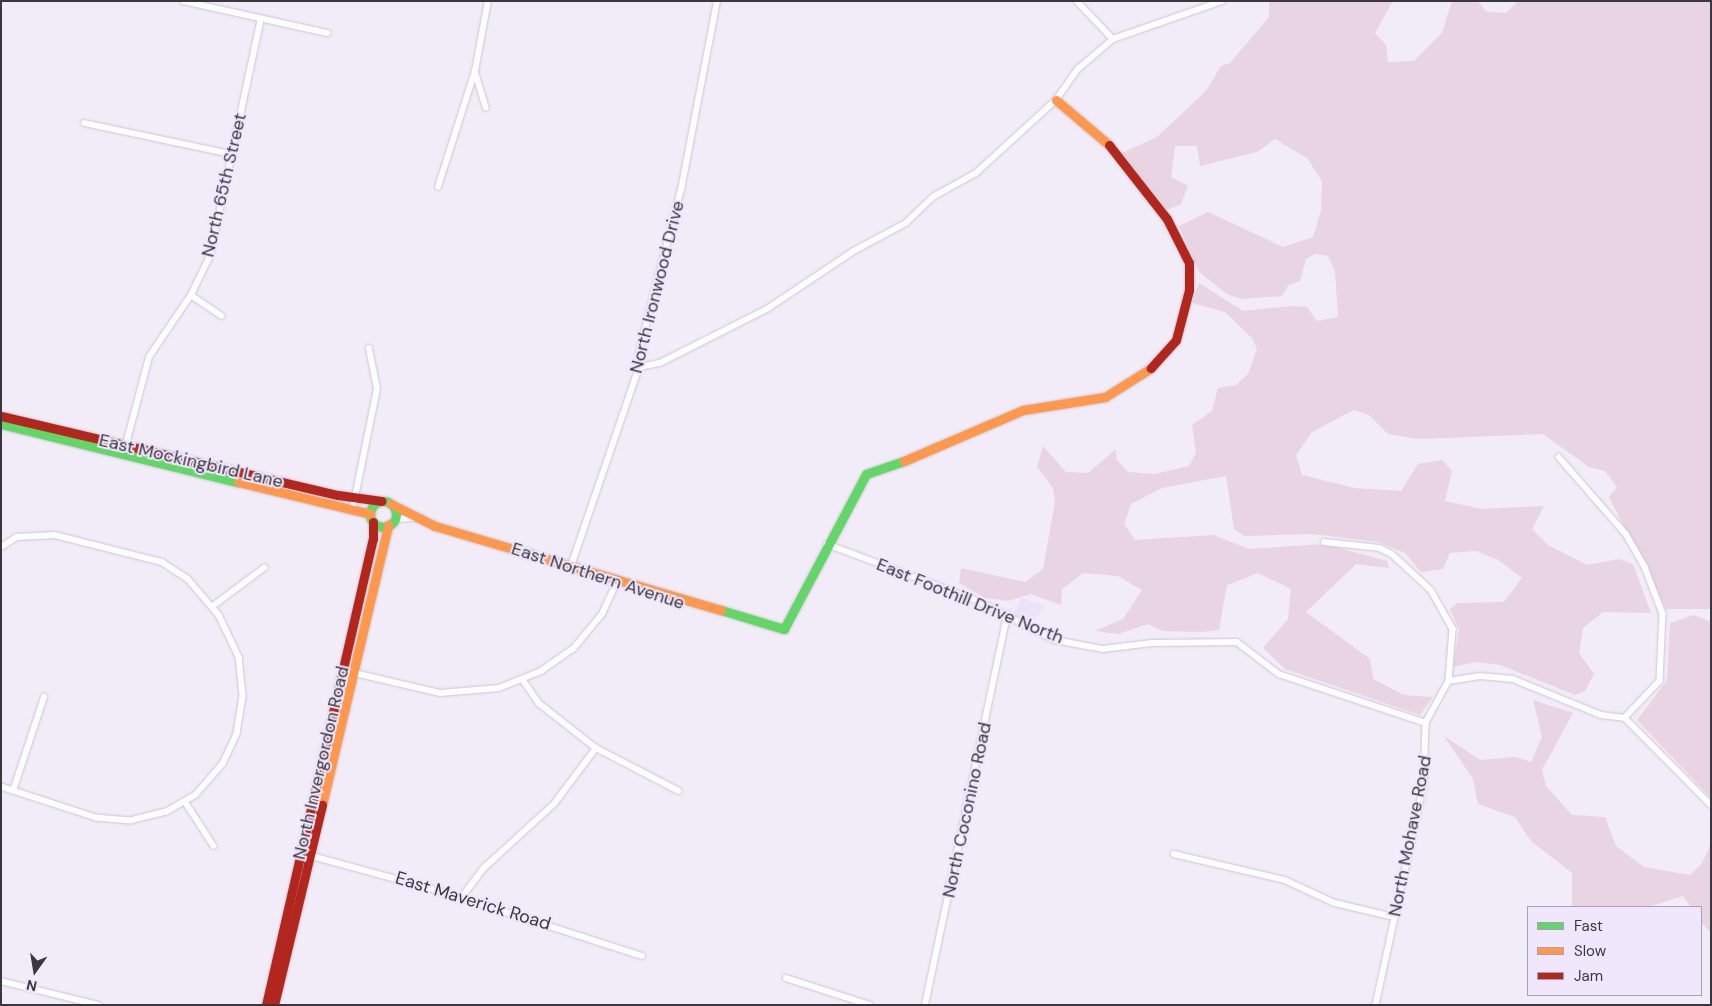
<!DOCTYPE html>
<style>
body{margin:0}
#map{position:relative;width:1712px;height:1006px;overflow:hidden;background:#f1ecf8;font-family:"DM Sans",sans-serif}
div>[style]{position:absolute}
.built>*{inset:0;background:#ece2fa}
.green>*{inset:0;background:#e9d4e3}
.roads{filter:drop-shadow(0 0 1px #cbc7d1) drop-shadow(0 0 1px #cbc7d1)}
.street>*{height:5.5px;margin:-2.75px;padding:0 2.75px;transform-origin:2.75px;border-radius:2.75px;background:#fdfcfe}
.fast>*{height:9px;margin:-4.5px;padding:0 4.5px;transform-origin:4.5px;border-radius:4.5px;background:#63d668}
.fast>.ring{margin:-4.5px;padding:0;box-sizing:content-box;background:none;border:9px solid #63d668;border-radius:50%}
.slow>*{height:9px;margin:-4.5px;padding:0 4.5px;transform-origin:4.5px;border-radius:4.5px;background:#ff974d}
.jam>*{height:9px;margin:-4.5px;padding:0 4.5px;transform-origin:4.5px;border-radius:4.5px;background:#b3261e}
span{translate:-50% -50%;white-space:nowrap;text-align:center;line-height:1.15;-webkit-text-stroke:4px #f0e7fd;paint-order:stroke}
.street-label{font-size:18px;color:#3b3741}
.frame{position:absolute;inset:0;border:2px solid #3b3741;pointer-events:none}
.legend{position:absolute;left:1527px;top:906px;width:175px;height:90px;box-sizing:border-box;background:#f0e7fd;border:1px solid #a8a1b2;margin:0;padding:6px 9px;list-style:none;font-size:15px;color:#3b3741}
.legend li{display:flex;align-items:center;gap:10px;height:25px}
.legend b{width:25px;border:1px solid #a8a1b2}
.north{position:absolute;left:10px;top:946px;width:50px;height:50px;-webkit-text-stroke:4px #f0e7fd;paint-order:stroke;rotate:193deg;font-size:14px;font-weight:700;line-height:20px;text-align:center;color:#3b3741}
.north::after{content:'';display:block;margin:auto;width:18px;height:22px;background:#3b3741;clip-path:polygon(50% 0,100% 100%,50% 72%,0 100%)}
</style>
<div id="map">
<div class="built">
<i style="clip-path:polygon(1022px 598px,1045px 606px,1035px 619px,1023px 620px,1013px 615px)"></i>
</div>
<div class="green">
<i style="clip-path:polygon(1269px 1px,1393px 1px,1375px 33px,1386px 45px,1388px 62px,1414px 61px,1442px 33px,1452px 1px,1477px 1px,1487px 12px,1506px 13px,1518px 1px,1711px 1px,1711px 609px,1666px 609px,1609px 497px,1617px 487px,1605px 471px,1589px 467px,1543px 434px,1418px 439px,1388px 434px,1369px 415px,1354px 410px,1312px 432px,1296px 455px,1302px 475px,1354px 488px,1401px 491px,1418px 464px,1442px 460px,1452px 471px,1445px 501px,1482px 509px,1544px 506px,1532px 529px,1548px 545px,1587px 565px,1619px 559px,1633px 564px,1651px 613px,1603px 612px,1583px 628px,1579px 653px,1594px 674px,1585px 691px,1575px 695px,1500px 665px,1476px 662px,1453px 667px,1459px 630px,1450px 609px,1457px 603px,1504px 602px,1522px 578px,1498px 560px,1476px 551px,1450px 553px,1443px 569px,1421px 572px,1405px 553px,1378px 542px,1312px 534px,1244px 536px,1234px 529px,1226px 476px,1162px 488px,1131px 504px,1124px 524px,1135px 540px,1213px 535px,1249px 549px,1324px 544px,1387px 561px,1389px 568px,1356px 564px,1306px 612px,1370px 659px,1373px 679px,1404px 695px,1433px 697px,1420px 715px,1285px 669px,1263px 648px,1288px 619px,1291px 589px,1258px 573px,1227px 585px,1219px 630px,1201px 632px,1163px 631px,1148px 624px,1118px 634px,1095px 631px,1123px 619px,1142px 590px,1118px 576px,1083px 573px,1062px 589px,1061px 605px,1031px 594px,1008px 601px,985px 598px,959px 583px,961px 568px,1025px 582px,1043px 569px,1055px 502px,1053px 488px,1037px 467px,1043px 446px,1066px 472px,1088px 473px,1116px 449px,1116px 459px,1128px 472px,1155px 474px,1189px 466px,1196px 453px,1192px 425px,1212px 411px,1218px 388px,1236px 385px,1248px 374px,1257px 349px,1252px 338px,1225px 312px,1192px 303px,1199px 283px,1243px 311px,1293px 306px,1307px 307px,1317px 321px,1338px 317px,1335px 271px,1328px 256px,1315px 254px,1306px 259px,1300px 281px,1289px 285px,1282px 296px,1241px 299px,1227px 294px,1199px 272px,1179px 226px,1208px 212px,1283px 247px,1313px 237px,1321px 211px,1322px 181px,1307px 158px,1275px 139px,1257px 152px,1200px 166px,1197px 146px,1175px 146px,1171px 177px,1188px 186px,1181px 204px,1167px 210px,1122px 153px,1157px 137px,1206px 91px,1221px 66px,1230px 63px,1269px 17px)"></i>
<i style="clip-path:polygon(1694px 615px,1711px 622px,1711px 798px,1637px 720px,1667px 680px,1670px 623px)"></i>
<i style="clip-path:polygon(1533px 700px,1573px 713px,1542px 770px,1546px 786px,1572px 815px,1605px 817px,1616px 846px,1644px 867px,1690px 875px,1702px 863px,1711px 844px,1711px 932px,1701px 923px,1701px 907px,1691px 907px,1683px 896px,1648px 907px,1572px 907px,1572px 873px,1531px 841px,1515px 817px,1478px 804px,1473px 779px,1444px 736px,1480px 760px,1515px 757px,1531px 762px,1542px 737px)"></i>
</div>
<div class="roads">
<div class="street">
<i style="left:183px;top:1px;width:148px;rotate:12.5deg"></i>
<i style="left:1077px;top:1px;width:52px;rotate:46.5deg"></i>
<i style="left:475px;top:71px;width:38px;rotate:73deg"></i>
<i style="left:84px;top:123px;width:150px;rotate:11.9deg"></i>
<i style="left:438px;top:187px;width:122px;rotate:-72.3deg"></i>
<i style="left:475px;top:71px;width:71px;rotate:-79.5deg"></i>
<i style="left:191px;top:295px;width:37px;rotate:34deg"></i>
<i style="left:639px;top:367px;width:21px;rotate:-11deg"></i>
<i style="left:660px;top:363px;width:120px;rotate:-26.8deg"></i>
<i style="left:767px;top:309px;width:102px;rotate:-33.8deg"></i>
<i style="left:852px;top:252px;width:61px;rotate:-28.2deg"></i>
<i style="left:906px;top:223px;width:37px;rotate:-44deg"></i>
<i style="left:933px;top:197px;width:49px;rotate:-29.2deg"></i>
<i style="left:976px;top:173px;width:108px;rotate:-42.4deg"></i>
<i style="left:1056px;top:100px;width:38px;rotate:-55deg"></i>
<i style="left:1078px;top:69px;width:46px;rotate:-40.6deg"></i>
<i style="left:1113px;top:39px;width:115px;rotate:-19.2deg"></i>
<i style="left:125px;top:448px;width:94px;rotate:-75.2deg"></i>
<i style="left:149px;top:357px;width:75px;rotate:-55.9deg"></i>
<i style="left:191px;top:295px;width:43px;rotate:-64deg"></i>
<i style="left:210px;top:256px;width:242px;rotate:-77.9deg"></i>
<i style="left:1559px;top:457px;width:102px;rotate:49deg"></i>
<i style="left:1626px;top:534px;width:38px;rotate:60deg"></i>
<i style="left:1645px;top:567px;width:50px;rotate:69deg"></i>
<i style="left:1663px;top:614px;width:67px;rotate:92.6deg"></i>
<i style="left:1660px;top:681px;width:51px;rotate:133.4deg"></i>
<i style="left:353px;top:507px;width:120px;rotate:-78.5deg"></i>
<i style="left:377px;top:389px;width:41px;rotate:-101.3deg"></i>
<i style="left:394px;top:519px;width:20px;rotate:-3deg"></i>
<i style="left:1324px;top:542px;width:56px;rotate:6.1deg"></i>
<i style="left:1380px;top:548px;width:13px;rotate:27deg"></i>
<i style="left:1392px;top:554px;width:53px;rotate:42.7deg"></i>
<i style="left:1431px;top:590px;width:45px;rotate:60.6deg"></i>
<i style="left:1453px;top:629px;width:52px;rotate:94.4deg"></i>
<i style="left:1449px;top:681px;width:48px;rotate:118.7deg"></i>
<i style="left:1426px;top:723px;width:62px;rotate:91.8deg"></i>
<i style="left:1424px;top:785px;width:225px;rotate:102.3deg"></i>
<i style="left:827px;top:544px;width:161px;rotate:20.7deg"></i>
<i style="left:978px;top:601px;width:86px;rotate:26.9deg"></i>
<i style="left:1055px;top:640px;width:49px;rotate:10.6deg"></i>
<i style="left:1103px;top:649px;width:49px;rotate:-7deg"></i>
<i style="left:1152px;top:643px;width:85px;rotate:-0.7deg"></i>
<i style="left:1237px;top:642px;width:53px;rotate:37.3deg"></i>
<i style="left:1279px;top:674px;width:155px;rotate:18.4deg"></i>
<i style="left:1px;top:547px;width:19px;rotate:-32deg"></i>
<i style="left:17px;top:537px;width:38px;rotate:-3deg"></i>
<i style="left:55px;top:535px;width:110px;rotate:14.2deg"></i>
<i style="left:162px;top:562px;width:31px;rotate:33deg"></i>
<i style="left:188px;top:579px;width:48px;rotate:49.3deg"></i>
<i style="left:219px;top:615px;width:47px;rotate:64.5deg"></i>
<i style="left:239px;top:657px;width:39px;rotate:84deg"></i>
<i style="left:243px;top:696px;width:38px;rotate:99deg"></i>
<i style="left:237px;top:734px;width:33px;rotate:115deg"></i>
<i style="left:223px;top:764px;width:41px;rotate:131.1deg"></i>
<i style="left:196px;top:795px;width:34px;rotate:150deg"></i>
<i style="left:166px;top:812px;width:36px;rotate:166deg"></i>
<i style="left:131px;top:821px;width:35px;rotate:-175deg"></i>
<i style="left:96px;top:818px;width:100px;rotate:-161.9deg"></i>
<i style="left:571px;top:566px;width:210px;rotate:-71.1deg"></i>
<i style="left:639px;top:367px;width:19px;rotate:-87deg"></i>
<i style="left:640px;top:348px;width:163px;rotate:-75.5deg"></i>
<i style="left:681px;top:190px;width:192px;rotate:-79.2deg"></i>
<i style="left:213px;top:606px;width:64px;rotate:-36.7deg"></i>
<i style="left:342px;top:670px;width:101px;rotate:13.2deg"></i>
<i style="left:440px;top:693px;width:59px;rotate:-4.8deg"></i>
<i style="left:499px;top:688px;width:45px;rotate:-22deg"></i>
<i style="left:541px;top:671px;width:40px;rotate:-34.9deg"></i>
<i style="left:574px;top:648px;width:44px;rotate:-50.5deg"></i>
<i style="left:602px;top:614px;width:35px;rotate:-65deg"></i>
<i style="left:523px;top:680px;width:29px;rotate:55deg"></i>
<i style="left:540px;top:704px;width:71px;rotate:38.2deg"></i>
<i style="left:596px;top:748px;width:93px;rotate:27.4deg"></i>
<i style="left:1449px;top:681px;width:31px;rotate:-9deg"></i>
<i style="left:1480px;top:676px;width:33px;rotate:5deg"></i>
<i style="left:1513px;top:679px;width:95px;rotate:22.2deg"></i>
<i style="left:1601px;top:715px;width:24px;rotate:7deg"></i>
<i style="left:1625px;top:718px;width:122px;rotate:45.3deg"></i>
<i style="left:13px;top:791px;width:99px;rotate:-71.7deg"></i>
<i style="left:186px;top:803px;width:51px;rotate:56.9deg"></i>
<i style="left:301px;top:853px;width:151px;rotate:15.3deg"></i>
<i style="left:447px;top:893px;width:205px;rotate:17.9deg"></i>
<i style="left:1174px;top:854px;width:114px;rotate:13.2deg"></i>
<i style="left:1285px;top:880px;width:55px;rotate:24.7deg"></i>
<i style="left:1335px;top:903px;width:61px;rotate:13.3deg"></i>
<i style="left:462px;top:897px;width:38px;rotate:-53deg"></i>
<i style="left:485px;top:867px;width:93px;rotate:-42.4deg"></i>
<i style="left:554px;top:804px;width:70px;rotate:-53.1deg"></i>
<i style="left:786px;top:978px;width:88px;rotate:17.8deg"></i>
<i style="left:1px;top:981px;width:101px;rotate:13.8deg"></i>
<i style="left:925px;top:1005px;width:399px;rotate:-78.1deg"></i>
</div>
<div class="fast">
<i style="left:1px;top:424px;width:244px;rotate:13.8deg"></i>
<i class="ring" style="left:370px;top:501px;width:17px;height:17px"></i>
<i style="left:721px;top:610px;width:66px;rotate:16.8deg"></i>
<i style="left:784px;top:629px;width:175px;rotate:-62.1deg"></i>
<i style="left:866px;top:474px;width:40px;rotate:-18.9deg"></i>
</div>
<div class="slow">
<i style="left:1056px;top:100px;width:70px;rotate:40.3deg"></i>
<i style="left:904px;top:461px;width:129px;rotate:-23.2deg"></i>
<i style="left:1023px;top:410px;width:83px;rotate:-9deg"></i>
<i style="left:1105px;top:397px;width:54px;rotate:-32.2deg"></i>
<i style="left:238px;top:482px;width:136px;rotate:13.6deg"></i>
<i style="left:391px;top:504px;width:49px;rotate:26.6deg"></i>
<i style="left:435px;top:526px;width:298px;rotate:16.4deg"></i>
<i style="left:322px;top:805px;width:288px;rotate:-76.7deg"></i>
</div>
<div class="jam">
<i style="left:1109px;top:145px;width:94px;rotate:51.9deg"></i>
<i style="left:1167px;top:219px;width:49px;rotate:63.4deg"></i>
<i style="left:1189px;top:263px;width:27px;rotate:90deg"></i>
<i style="left:1189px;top:290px;width:52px;rotate:104.6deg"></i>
<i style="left:1176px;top:340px;width:38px;rotate:132deg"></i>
<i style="left:1px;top:416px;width:346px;rotate:13.2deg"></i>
<i style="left:338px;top:495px;width:44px;rotate:7.8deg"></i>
<i style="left:266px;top:1005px;width:478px;rotate:-77.1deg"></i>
<i style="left:373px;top:539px;width:17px;rotate:-90deg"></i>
<i style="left:274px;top:1005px;width:206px;rotate:-76.5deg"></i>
</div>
</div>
<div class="street-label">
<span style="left:224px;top:185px;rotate:-77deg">North 65th Street</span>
<span style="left:657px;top:287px;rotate:-76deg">North Ironwood Drive</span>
<span style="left:191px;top:461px;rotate:13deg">East Mockingbird Lane</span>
<span style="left:598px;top:576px;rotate:18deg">East Northern Avenue</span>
<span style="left:970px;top:601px;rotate:22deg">East Foothill Drive North</span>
<span style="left:321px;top:763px;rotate:-77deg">North Invergordon Road</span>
<span style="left:967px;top:810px;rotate:-78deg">North Coconino Road</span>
<span style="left:1410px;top:836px;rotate:-79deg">North Mohave Road</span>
<span style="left:473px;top:901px;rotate:17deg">East Maverick Road</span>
</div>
<div class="frame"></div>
<ul class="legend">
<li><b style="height:6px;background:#63d668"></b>Fast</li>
<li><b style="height:6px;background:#ff974d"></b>Slow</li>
<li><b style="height:6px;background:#b3261e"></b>Jam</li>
</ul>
<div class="north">N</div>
</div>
